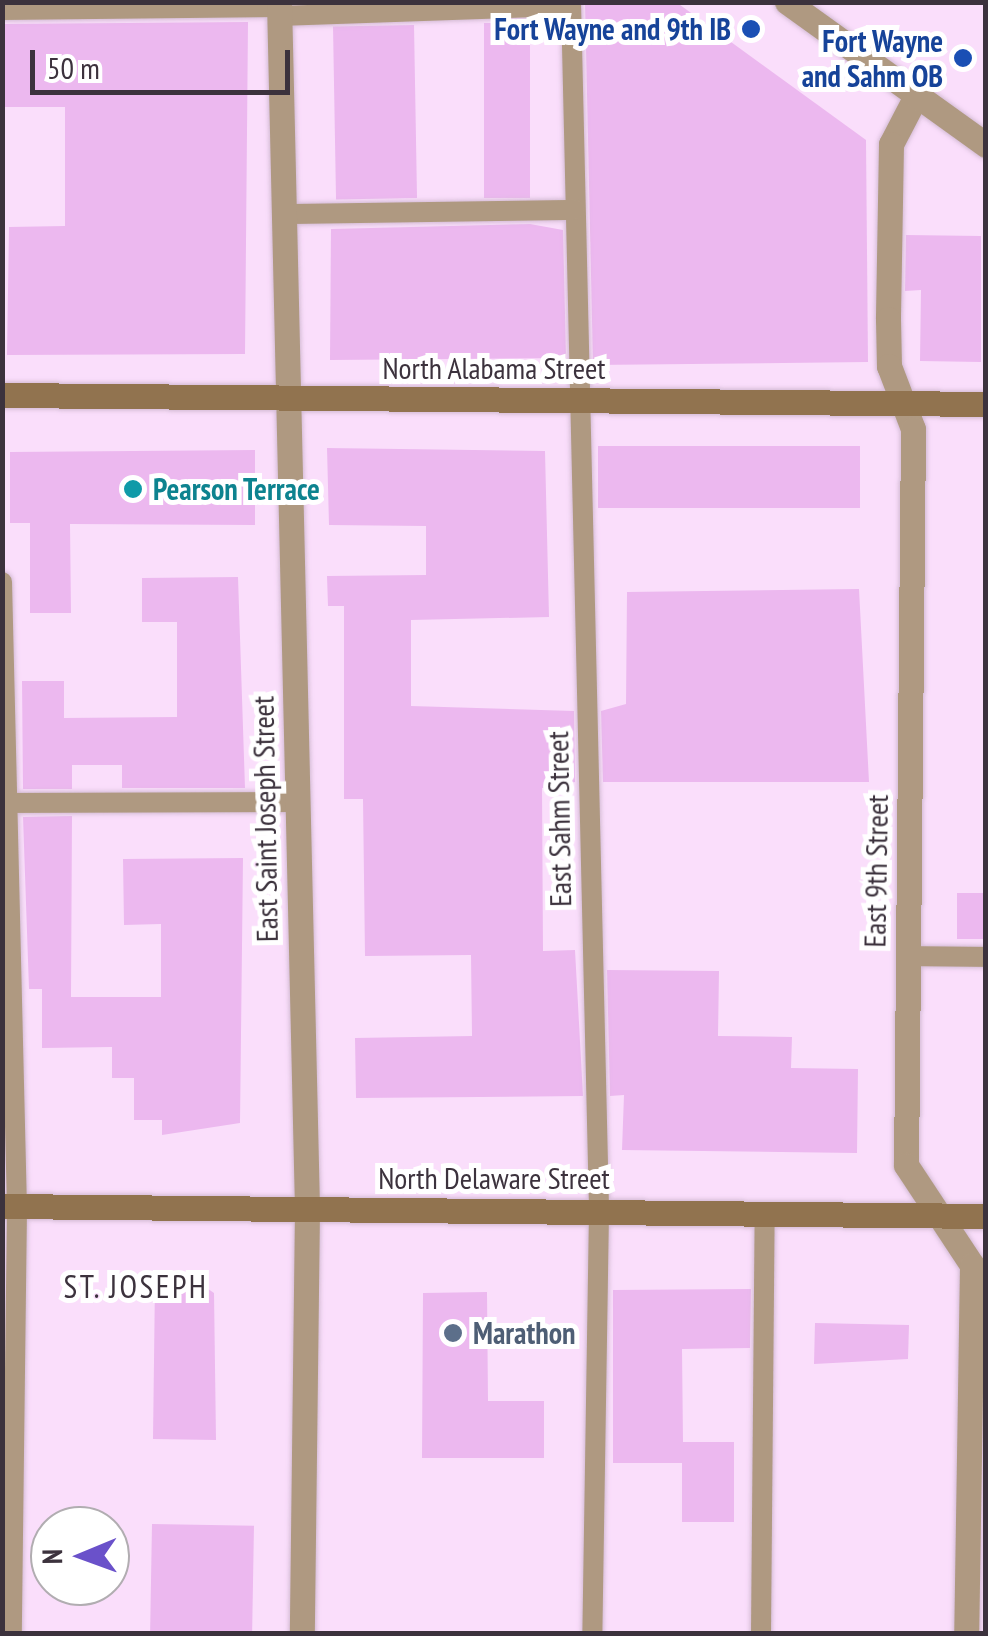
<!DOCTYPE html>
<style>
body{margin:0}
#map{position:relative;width:988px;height:1636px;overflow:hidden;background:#fadefb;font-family:"PT Sans Narrow",sans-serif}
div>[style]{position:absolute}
.building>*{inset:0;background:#ecb8ef;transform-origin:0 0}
.roads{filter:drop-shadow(0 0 2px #d4bcd5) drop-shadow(0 0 2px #d4bcd5)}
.service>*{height:20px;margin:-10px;padding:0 10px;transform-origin:10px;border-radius:10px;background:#af9981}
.minor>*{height:25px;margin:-12.5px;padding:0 12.5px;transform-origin:12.5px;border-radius:12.5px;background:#af9981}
.tertiary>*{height:25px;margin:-12.5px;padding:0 12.5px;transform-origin:12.5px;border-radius:12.5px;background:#af9981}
.secondary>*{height:25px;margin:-12.5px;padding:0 12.5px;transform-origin:12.5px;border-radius:12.5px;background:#91734f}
.dots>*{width:28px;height:28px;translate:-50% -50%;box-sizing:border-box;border:5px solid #fff;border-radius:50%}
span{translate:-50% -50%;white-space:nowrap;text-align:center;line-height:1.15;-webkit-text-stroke:10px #fff;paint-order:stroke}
.transit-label{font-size:30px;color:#164399;font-weight:700}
.right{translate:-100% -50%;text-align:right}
.street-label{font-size:30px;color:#3c323d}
.culture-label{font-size:30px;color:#0d838f;font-weight:700}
.left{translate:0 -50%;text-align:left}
.service-label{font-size:30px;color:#4e5e75;font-weight:700}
.neighbourhood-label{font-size:32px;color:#3c323d;letter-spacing:2.5px}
.frame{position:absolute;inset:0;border:5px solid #3c323d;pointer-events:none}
.north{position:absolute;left:30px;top:1506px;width:100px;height:100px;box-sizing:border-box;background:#fff;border:2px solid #b1adb1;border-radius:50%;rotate:269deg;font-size:28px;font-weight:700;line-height:40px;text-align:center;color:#3c323d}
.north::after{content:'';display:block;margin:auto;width:35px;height:45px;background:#6a51ca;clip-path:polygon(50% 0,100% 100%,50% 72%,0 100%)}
.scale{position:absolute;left:30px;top:50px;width:260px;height:45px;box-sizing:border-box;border:5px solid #3c323d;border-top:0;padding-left:12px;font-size:30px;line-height:35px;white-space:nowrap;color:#3c323d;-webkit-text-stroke:8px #fff;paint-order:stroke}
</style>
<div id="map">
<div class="building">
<i style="clip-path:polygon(585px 2px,676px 2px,866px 140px,868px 362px,593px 365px)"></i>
<i style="clip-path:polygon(248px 22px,245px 354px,7px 355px,9px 227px,65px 226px,65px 107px,4px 107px,4px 24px)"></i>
<i style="left:484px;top:23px;width:46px;height:175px"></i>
<i style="left:414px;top:25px;width:173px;height:81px;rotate:89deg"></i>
<i style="clip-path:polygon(530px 224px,563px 230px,566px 358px,330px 360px,331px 229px)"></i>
<i style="clip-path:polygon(906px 235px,981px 236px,981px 362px,920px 361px,921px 290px,905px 291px)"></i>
<i style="left:860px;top:446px;width:62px;height:262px;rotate:90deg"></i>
<i style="clip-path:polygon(327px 448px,545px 451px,549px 617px,411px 620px,411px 706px,574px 711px,575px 782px,542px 788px,543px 951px,575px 950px,583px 1096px,356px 1098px,355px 1038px,472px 1036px,471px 955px,365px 956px,363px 799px,344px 799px,344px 606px,328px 606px,327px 576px,426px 575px,426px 526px,329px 525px)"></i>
<i style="clip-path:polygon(255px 450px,255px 525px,70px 524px,71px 613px,30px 613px,30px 523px,10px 523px,10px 452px)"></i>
<i style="clip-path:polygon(238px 577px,245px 788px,122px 788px,122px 765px,72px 765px,72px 789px,23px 789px,22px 681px,64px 681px,64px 718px,177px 717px,177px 622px,142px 622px,142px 578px)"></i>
<i style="clip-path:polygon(859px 589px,869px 782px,603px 782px,601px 711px,626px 704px,627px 592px)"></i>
<i style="clip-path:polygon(72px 816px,71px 997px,161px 997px,161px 924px,124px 925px,123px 859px,243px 858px,240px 1123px,162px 1135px,162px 1120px,134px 1120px,134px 1078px,112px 1078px,112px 1047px,42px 1048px,42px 989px,29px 989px,23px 817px)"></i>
<i style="left:957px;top:893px;width:29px;height:46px"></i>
<i style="clip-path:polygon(607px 970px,719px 971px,718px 1036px,792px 1037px,791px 1068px,858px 1069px,857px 1153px,622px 1150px,624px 1095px,610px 1096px)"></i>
<i style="clip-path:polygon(195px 1280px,214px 1293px,216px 1440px,153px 1439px,155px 1282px)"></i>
<i style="clip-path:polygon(751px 1289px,750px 1348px,682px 1349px,683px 1442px,734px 1442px,734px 1522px,682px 1522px,682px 1463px,613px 1463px,613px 1290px)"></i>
<i style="clip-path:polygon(487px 1292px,488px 1401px,544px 1401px,544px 1458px,422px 1458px,423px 1293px)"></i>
<i style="clip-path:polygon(815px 1323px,909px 1325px,908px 1359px,814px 1364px)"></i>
<i style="left:152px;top:1524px;width:102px;height:110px;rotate:1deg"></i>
</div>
<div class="roads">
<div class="service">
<i style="left:571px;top:2px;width:1209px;rotate:88.67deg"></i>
<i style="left:599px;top:1211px;width:423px;rotate:90.9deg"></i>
<i style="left:2px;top:10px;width:277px;rotate:-0.6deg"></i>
<i style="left:279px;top:16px;width:292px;rotate:-2deg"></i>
<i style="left:284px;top:214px;width:291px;rotate:-0.8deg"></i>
<i style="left:2px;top:582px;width:625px;rotate:88.63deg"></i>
<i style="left:17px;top:1207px;width:427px;rotate:90.7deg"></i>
<i style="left:2px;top:803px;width:295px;rotate:-0.2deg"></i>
<i style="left:908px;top:956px;width:78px;rotate:0.7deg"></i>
<i style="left:761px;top:1634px;width:421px;rotate:-89.5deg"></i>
</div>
<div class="minor">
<i style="left:279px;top:2px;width:1207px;rotate:88.67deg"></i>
<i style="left:307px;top:1209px;width:425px;rotate:90.7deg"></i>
<i style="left:916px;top:96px;width:54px;rotate:117.5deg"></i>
<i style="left:891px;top:144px;width:175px;rotate:91deg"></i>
<i style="left:888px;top:319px;width:47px;rotate:88.8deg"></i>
<i style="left:889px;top:366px;width:67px;rotate:69.1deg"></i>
<i style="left:913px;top:429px;width:736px;rotate:90.54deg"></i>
<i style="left:906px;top:1165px;width:120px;rotate:56.6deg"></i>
<i style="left:972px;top:1265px;width:369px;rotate:90.9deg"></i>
</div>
<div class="tertiary">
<i style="left:787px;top:2px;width:245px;rotate:35.7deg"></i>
</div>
<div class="secondary">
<i style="left:2px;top:395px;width:984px;rotate:0.52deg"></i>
<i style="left:2px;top:1206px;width:984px;rotate:0.58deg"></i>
</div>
</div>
<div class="dots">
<i style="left:751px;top:29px;background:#1a4fb4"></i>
<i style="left:963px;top:58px;background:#1a4fb4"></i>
<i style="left:133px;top:489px;background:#0f9aa8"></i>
<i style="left:453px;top:1333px;background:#5c6f8a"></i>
</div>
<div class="transit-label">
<span class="right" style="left:731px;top:29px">Fort Wayne and 9th IB</span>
<span class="right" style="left:943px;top:58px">Fort Wayne<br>and Sahm OB</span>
</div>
<div class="street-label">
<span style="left:494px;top:368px">North Alabama Street</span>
<span style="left:265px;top:819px;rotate:-91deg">East Saint Joseph Street</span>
<span style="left:559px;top:819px;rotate:-91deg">East Sahm Street</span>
<span style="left:876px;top:871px;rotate:-89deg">East 9th Street</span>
<span style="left:494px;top:1178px">North Delaware Street</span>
</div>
<div class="culture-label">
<span class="left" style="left:153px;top:489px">Pearson Terrace</span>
</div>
<div class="service-label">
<span class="left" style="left:473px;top:1333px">Marathon</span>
</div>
<div class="neighbourhood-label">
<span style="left:136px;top:1286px">ST. JOSEPH</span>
</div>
<div class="frame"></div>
<div class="north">N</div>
<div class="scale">50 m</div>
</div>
